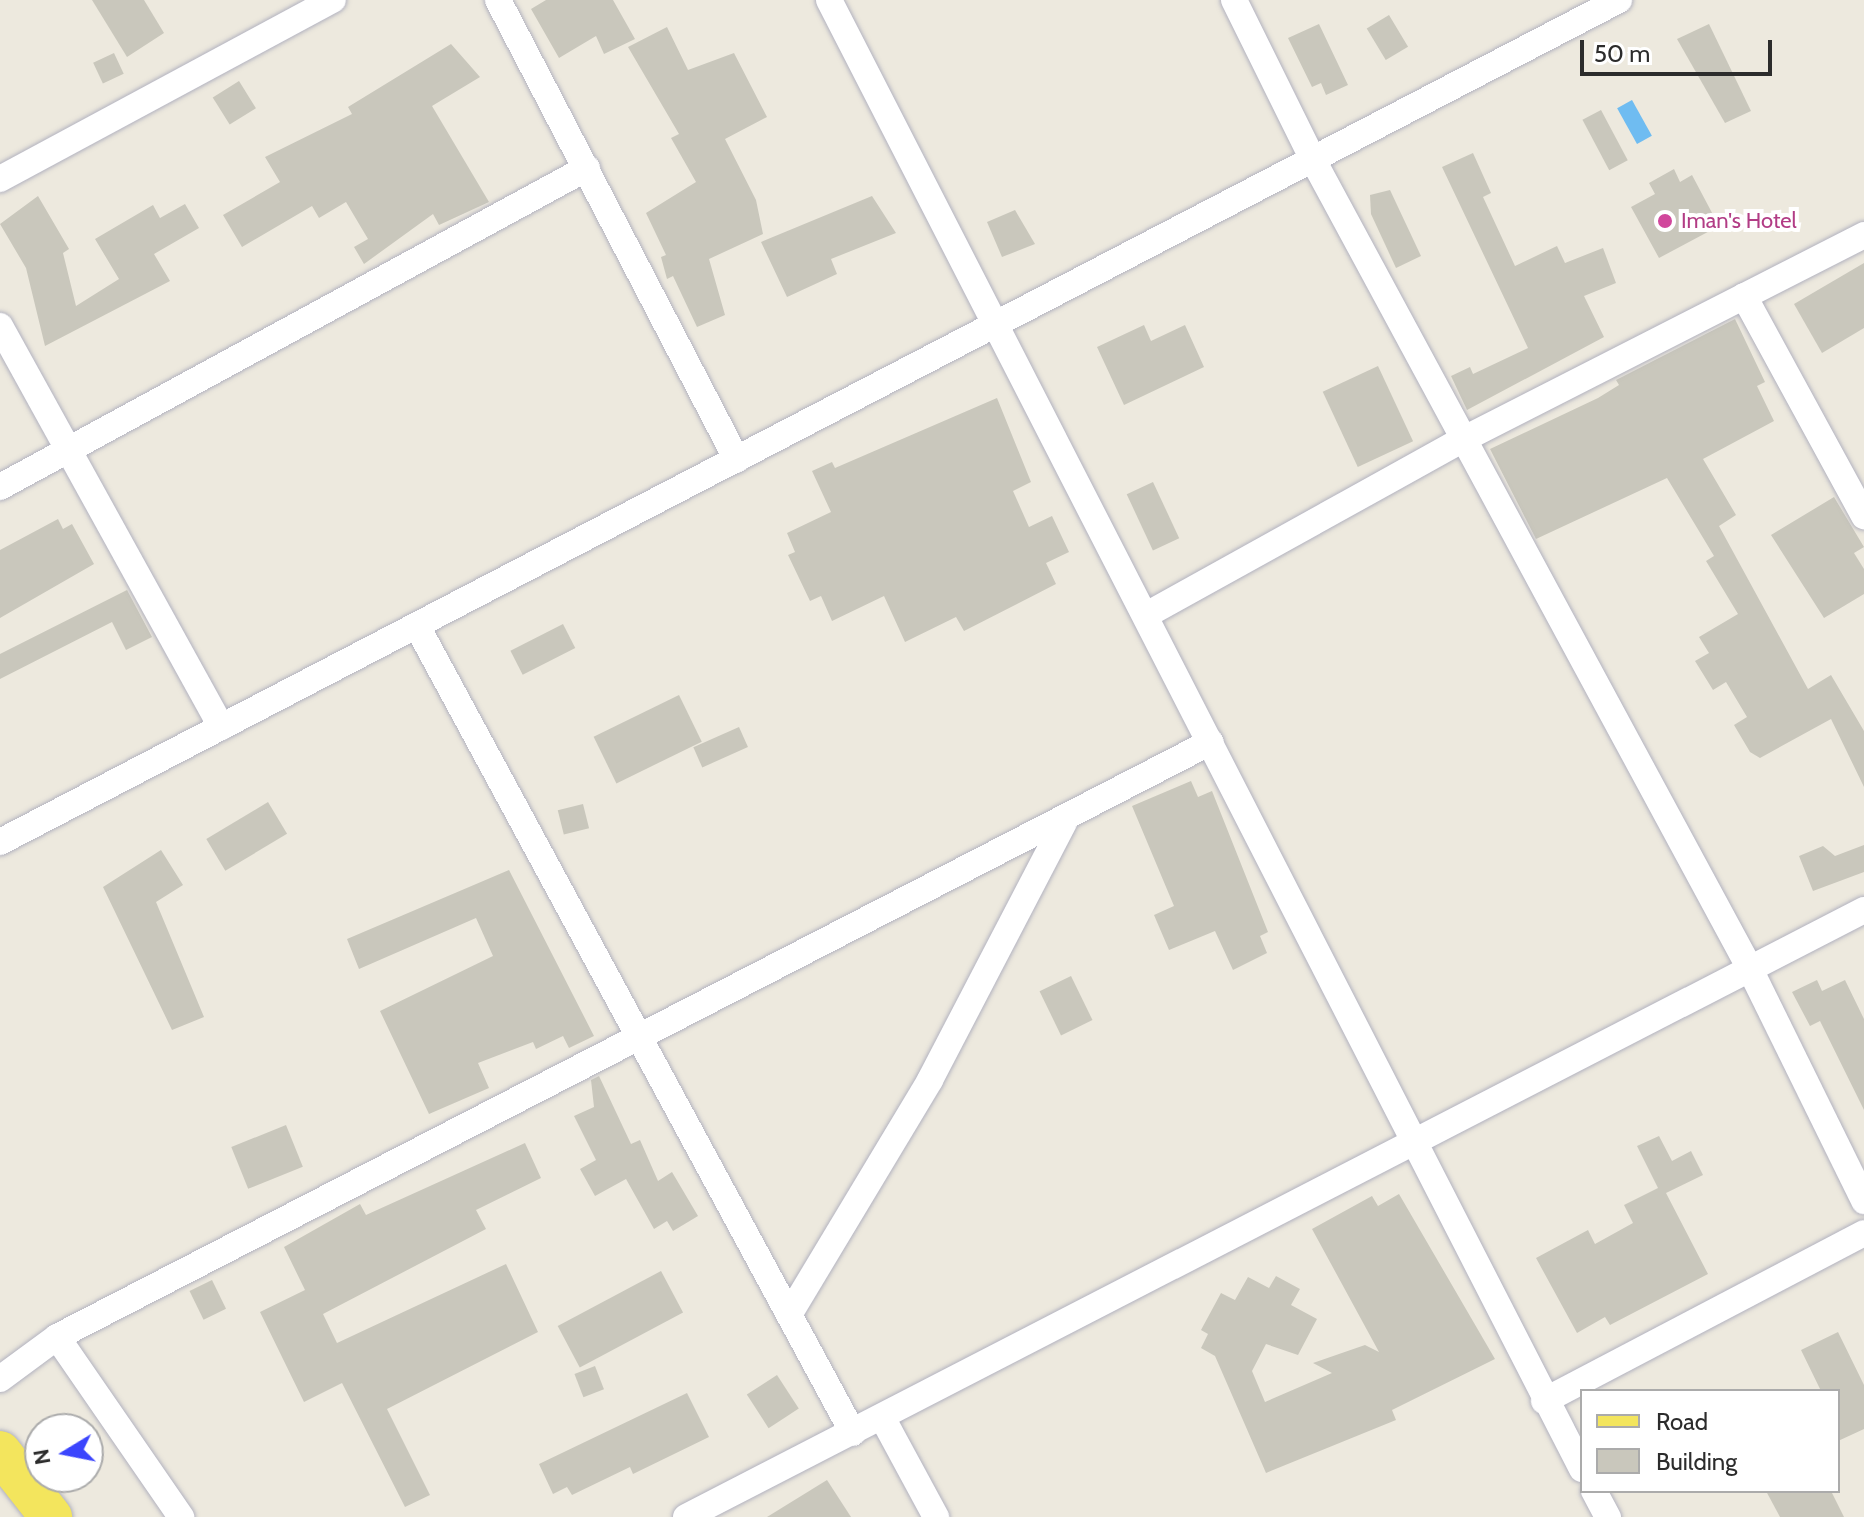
<!DOCTYPE html>
<style>
body{margin:0}
#map{position:relative;width:1864px;height:1517px;overflow:hidden;background:#ede9de;font-family:Cabin,sans-serif}
div>[style]{position:absolute}
.water>*{inset:0;background:#6fbcf1;transform-origin:0 0}
.building>*{inset:0;background:#c9c7bc;transform-origin:0 0}
.roads{filter:drop-shadow(0 0 2px #b2b2bf) drop-shadow(0 0 2px #b2b2bf)}
.minor>*{height:26px;margin:-13px;padding:0 13px;transform-origin:13px;border-radius:13px;background:#fff}
.primary>*{height:42px;margin:-21px;padding:0 21px;transform-origin:21px;border-radius:21px;background:#f3e55d}
.dots>*{width:22px;height:22px;translate:-50% -50%;box-sizing:border-box;border:4px solid #fff;border-radius:50%}
span{translate:-50% -50%;white-space:nowrap;text-align:center;line-height:1.15;-webkit-text-stroke:8px #fff;paint-order:stroke}
.hotel-label{font-size:22px;color:#b23c85}
.left{translate:0 -50%;text-align:left}
.legend{position:absolute;left:1580px;top:1389px;width:260px;height:104px;box-sizing:border-box;background:#fff;border:2px solid #ababab;margin:0;padding:10px 14px;list-style:none;font-size:24px;color:#2c2c2c}
.legend li{display:flex;align-items:center;gap:16px;height:40px}
.legend b{width:40px;border:2px solid #ababab}
.north{position:absolute;left:24px;top:1413px;width:80px;height:80px;box-sizing:border-box;background:#fff;border:2px solid #ababab;border-radius:50%;rotate:260deg;font-size:22px;font-weight:700;line-height:32px;text-align:center;color:#2c2c2c}
.north::after{content:'';display:block;margin:auto;width:28px;height:36px;background:#3b45fd;clip-path:polygon(50% 0,100% 100%,50% 72%,0 100%)}
.scale{position:absolute;left:1580px;top:40px;width:192px;height:36px;box-sizing:border-box;border:4px solid #2c2c2c;border-top:0;padding-left:10px;font-size:24px;line-height:28px;white-space:nowrap;color:#2c2c2c;-webkit-text-stroke:6px #fff;paint-order:stroke}
</style>
<div id="map">
<div class="water">
<i style="left:1632px;top:100px;width:41px;height:17px;rotate:61deg"></i>
</div>
<div class="building">
<i style="clip-path:polygon(92px 0,144px 0,164px 33px,127px 57px)"></i>
<i style="clip-path:polygon(546px 0,613px 0,635px 39px,604px 54px,596px 36px,559px 58px,531px 9px)"></i>
<i style="left:1389px;top:15px;width:37px;height:26px;rotate:59deg"></i>
<i style="clip-path:polygon(1319px 24px,1348px 85px,1326px 95px,1321px 83px,1312px 87px,1288px 38px)"></i>
<i style="clip-path:polygon(1709px 24px,1751px 111px,1725px 123px,1677px 39px)"></i>
<i style="clip-path:polygon(667px 27px,688px 70px,734px 53px,767px 117px,725px 139px,756px 200px,763px 234px,709px 259px,725px 315px,697px 327px,673px 276px,667px 279px,661px 257px,666px 255px,646px 213px,696px 182px,671px 138px,679px 134px,628px 47px)"></i>
<i style="clip-path:polygon(451px 44px,480px 77px,432px 106px,489px 202px,439px 225px,433px 214px,364px 264px,354px 247px,368px 239px,346px 202px,319px 218px,312px 206px,242px 247px,223px 215px,280px 182px,265px 157px,352px 114px,348px 107px)"></i>
<i style="left:114px;top:53px;width:23px;height:23px;rotate:65deg"></i>
<i style="left:239px;top:81px;width:32px;height:31px;rotate:58deg"></i>
<i style="left:1601px;top:110px;width:57px;height:21px;rotate:62deg"></i>
<i style="clip-path:polygon(1473px 153px,1491px 193px,1483px 197px,1515px 266px,1557px 246px,1565px 263px,1603px 248px,1616px 283px,1584px 296px,1604px 337px,1467px 410px,1451px 376px,1470px 367px,1473px 374px,1528px 348px,1442px 167px)"></i>
<i style="clip-path:polygon(1674px 169px,1680px 182px,1692px 175px,1719px 226px,1659px 258px,1631px 207px,1655px 194px,1649px 183px)"></i>
<i style="clip-path:polygon(1390px 190px,1421px 256px,1396px 268px,1371px 214px,1370px 195px)"></i>
<i style="clip-path:polygon(38px 196px,69px 249px,63px 253px,76px 306px,119px 279px,95px 239px,153px 205px,160px 218px,185px 204px,199px 228px,154px 254px,170px 281px,45px 346px,26px 268px,0 224px)"></i>
<i style="clip-path:polygon(872px 196px,896px 233px,831px 259px,837px 274px,787px 297px,761px 242px)"></i>
<i style="clip-path:polygon(1015px 210px,1035px 244px,1002px 257px,987px 222px)"></i>
<i style="clip-path:polygon(1864px 263px,1864px 328px,1822px 353px,1794px 304px)"></i>
<i style="clip-path:polygon(1735px 319px,1765px 382px,1757px 386px,1774px 421px,1703px 459px,1736px 515px,1719px 526px,1808px 689px,1831px 675px,1864px 731px,1864px 787px,1831px 719px,1760px 758px,1750px 752px,1734px 725px,1747px 717px,1726px 682px,1713px 690px,1695px 661px,1709px 653px,1699px 637px,1738px 614px,1706px 561px,1714px 556px,1667px 478px,1536px 539px,1490px 449px,1598px 398px,1619px 385px,1616px 380px)"></i>
<i style="clip-path:polygon(1144px 325px,1151px 341px,1185px 325px,1204px 367px,1124px 405px,1097px 347px)"></i>
<i style="left:1378px;top:366px;width:83px;height:61px;rotate:65deg"></i>
<i style="clip-path:polygon(997px 398px,1031px 482px,1013px 491px,1029px 527px,1052px 516px,1069px 552px,1046px 563px,1056px 584px,964px 631px,956px 617px,905px 642px,884px 596px,832px 621px,821px 596px,810px 601px,788px 555px,795px 552px,787px 533px,831px 512px,812px 471px,832px 462px,835px 468px)"></i>
<i style="left:1153px;top:482px;width:62px;height:29px;rotate:65deg"></i>
<i style="clip-path:polygon(1834px 497px,1864px 547px,1854px 553px,1864px 569px,1864px 594px,1824px 618px,1771px 535px)"></i>
<i style="clip-path:polygon(58px 519px,63px 529px,72px 524px,94px 564px,0 618px,0 550px)"></i>
<i style="clip-path:polygon(127px 590px,152px 637px,126px 650px,112px 622px,0 679px,0 654px)"></i>
<i style="left:563px;top:624px;width:27px;height:59px;rotate:63deg"></i>
<i style="left:679px;top:695px;width:52px;height:95px;rotate:64deg"></i>
<i style="left:739px;top:727px;width:22px;height:50px;rotate:66deg"></i>
<i style="clip-path:polygon(1191px 781px,1198px 797px,1212px 791px,1268px 932px,1260px 936px,1267px 953px,1233px 970px,1215px 931px,1169px 950px,1154px 915px,1174px 906px,1132px 806px)"></i>
<i style="left:268px;top:802px;width:37px;height:72px;rotate:59deg"></i>
<i style="left:583px;top:804px;width:25px;height:26px;rotate:76deg"></i>
<i style="clip-path:polygon(1864px 845px,1864px 872px,1813px 891px,1799px 856px,1823px 846px,1835px 856px)"></i>
<i style="clip-path:polygon(161px 850px,183px 885px,156px 902px,204px 1017px,172px 1030px,103px 887px)"></i>
<i style="clip-path:polygon(509px 870px,594px 1036px,569px 1048px,563px 1036px,536px 1049px,533px 1042px,478px 1063px,489px 1088px,429px 1114px,380px 1011px,493px 956px,476px 918px,359px 969px,347px 939px)"></i>
<i style="left:1071px;top:976px;width:49px;height:35px;rotate:64deg"></i>
<i style="clip-path:polygon(1817px 980px,1822px 991px,1845px 980px,1864px 1019px,1864px 1110px,1820px 1021px,1810px 1026px,1792px 992px)"></i>
<i style="clip-path:polygon(599px 1076px,631px 1144px,640px 1140px,658px 1181px,672px 1172px,698px 1216px,673px 1231px,667px 1221px,654px 1229px,626px 1179px,595px 1196px,580px 1169px,596px 1160px,574px 1116px,594px 1107px,591px 1080px)"></i>
<i style="left:286px;top:1125px;width:45px;height:59px;rotate:68deg"></i>
<i style="clip-path:polygon(1659px 1136px,1672px 1161px,1691px 1151px,1703px 1175px,1666px 1193px,1708px 1274px,1610px 1325px,1605px 1317px,1577px 1333px,1536px 1258px,1588px 1230px,1595px 1244px,1633px 1223px,1624px 1205px,1658px 1188px,1637px 1146px)"></i>
<i style="clip-path:polygon(525px 1143px,541px 1178px,476px 1210px,486px 1229px,323px 1314px,337px 1343px,506px 1264px,538px 1332px,387px 1409px,430px 1495px,405px 1507px,342px 1383px,304px 1402px,260px 1312px,305px 1290px,284px 1247px,360px 1204px,366px 1215px)"></i>
<i style="clip-path:polygon(1399px 1194px,1495px 1359px,1392px 1410px,1396px 1420px,1266px 1473px,1215px 1356px,1201px 1348px,1208px 1334px,1201px 1330px,1221px 1293px,1235px 1300px,1248px 1277px,1269px 1288px,1276px 1276px,1300px 1289px,1291px 1305px,1317px 1319px,1298px 1355px,1266px 1344px,1252px 1371px,1265px 1402px,1332px 1373px,1313px 1363px,1365px 1345px,1379px 1352px,1312px 1229px,1372px 1196px,1378px 1206px)"></i>
<i style="left:661px;top:1271px;width:47px;height:117px;rotate:62deg"></i>
<i style="left:212px;top:1280px;width:32px;height:25px;rotate:64deg"></i>
<i style="clip-path:polygon(1838px 1332px,1864px 1385px,1864px 1429px,1838px 1441px,1838px 1391px,1821px 1391px,1801px 1350px)"></i>
<i style="left:595px;top:1366px;width:25px;height:22px;rotate:69deg"></i>
<i style="left:777px;top:1375px;width:40px;height:36px;rotate:57deg"></i>
<i style="clip-path:polygon(687px 1393px,709px 1437px,633px 1474px,630px 1467px,572px 1495px,567px 1487px,553px 1494px,539px 1464px)"></i>
<i style="clip-path:polygon(827px 1480px,851px 1517px,767px 1517px)"></i>
<i style="clip-path:polygon(1766px 1491px,1831px 1491px,1844px 1517px,1780px 1517px)"></i>
</div>
<div class="roads">
<div class="minor">
<i style="left:498px;top:0;width:518px;rotate:62.55deg"></i>
<i style="left:829px;top:0;width:1651px;rotate:62.86deg"></i>
<i style="left:1234px;top:0;width:176px;rotate:63.7deg"></i>
<i style="left:1312px;top:158px;width:919px;rotate:61.62deg"></i>
<i style="left:1749px;top:967px;width:261px;rotate:63.8deg"></i>
<i style="left:0;top:179px;width:378px;rotate:-28.3deg"></i>
<i style="left:1744px;top:296px;width:251px;rotate:61.4deg"></i>
<i style="left:0;top:326px;width:458px;rotate:61.1deg"></i>
<i style="left:0;top:487px;width:668px;rotate:-28.52deg"></i>
<i style="left:1148px;top:614px;width:361px;rotate:-29deg"></i>
<i style="left:1464px;top:439px;width:449px;rotate:-27deg"></i>
<i style="left:417px;top:626px;width:917px;rotate:61.62deg"></i>
<i style="left:0;top:842px;width:1825px;rotate:-27.48deg"></i>
<i style="left:792px;top:1310px;width:268px;rotate:-59deg"></i>
<i style="left:930px;top:1080px;width:290px;rotate:-62.5deg"></i>
<i style="left:57px;top:1337px;width:219px;rotate:55.4deg"></i>
<i style="left:0;top:1379px;width:71px;rotate:-36.4deg"></i>
<i style="left:57px;top:1337px;width:1298px;rotate:-27.28deg"></i>
<i style="left:1544px;top:1401px;width:361px;rotate:-27.7deg"></i>
<i style="left:882px;top:1417px;width:114px;rotate:61.6deg"></i>
<i style="left:1594px;top:1491px;width:30px;rotate:62deg"></i>
<i style="left:686px;top:1517px;width:1325px;rotate:-27.26deg"></i>
</div>
<div class="primary">
<i style="left:0;top:1452px;width:83px;rotate:51.9deg"></i>
</div>
</div>
<div class="dots">
<i style="left:1665px;top:221px;background:#d1479c"></i>
</div>
<div class="hotel-label">
<span class="left" style="left:1681px;top:221px">Iman's Hotel</span>
</div>
<ul class="legend">
<li><b style="height:10px;background:#f3e55d"></b>Road</li>
<li><b style="height:22px;background:#c9c7bc"></b>Building</li>
</ul>
<div class="north">N</div>
<div class="scale">50 m</div>
</div>
